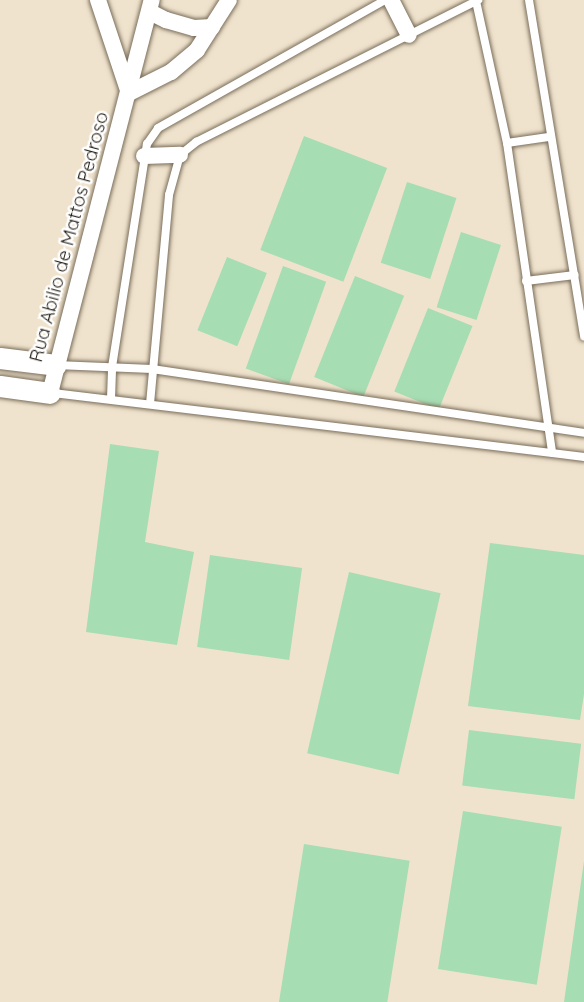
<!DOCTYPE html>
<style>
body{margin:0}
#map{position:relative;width:584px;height:1002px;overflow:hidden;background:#f0e3cd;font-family:Quicksand,sans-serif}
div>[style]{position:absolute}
.green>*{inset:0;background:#a7ddb3;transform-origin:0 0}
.roads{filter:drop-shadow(0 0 2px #796d5a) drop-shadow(0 0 2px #796d5a)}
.service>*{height:8px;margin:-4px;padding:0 4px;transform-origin:4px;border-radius:4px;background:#fff}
.minor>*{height:16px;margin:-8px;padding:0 8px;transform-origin:8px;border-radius:8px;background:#fff}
.tertiary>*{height:21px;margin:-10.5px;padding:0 10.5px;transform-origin:10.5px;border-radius:10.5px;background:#fff}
span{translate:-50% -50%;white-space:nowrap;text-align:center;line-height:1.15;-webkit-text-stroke:5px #fff;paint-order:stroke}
.street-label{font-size:19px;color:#241f17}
</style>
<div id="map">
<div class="green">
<i style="left:304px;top:136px;width:89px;height:122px;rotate:21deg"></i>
<i style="left:407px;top:182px;width:52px;height:85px;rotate:18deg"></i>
<i style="left:461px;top:232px;width:42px;height:79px;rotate:18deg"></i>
<i style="left:227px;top:257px;width:43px;height:79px;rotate:22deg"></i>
<i style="left:283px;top:266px;width:46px;height:109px;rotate:20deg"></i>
<i style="left:355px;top:276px;width:53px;height:109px;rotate:22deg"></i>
<i style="left:428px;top:308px;width:48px;height:90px;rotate:22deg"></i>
<i style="clip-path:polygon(110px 444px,159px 451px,145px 542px,194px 552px,177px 645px,86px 632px)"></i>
<i style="clip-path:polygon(490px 543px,584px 555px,584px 694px,580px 720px,468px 706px)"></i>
<i style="left:210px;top:555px;width:93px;height:93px;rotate:8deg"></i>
<i style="left:349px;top:572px;width:94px;height:186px;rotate:13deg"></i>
<i style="left:469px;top:730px;width:113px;height:56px;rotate:7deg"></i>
<i style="left:463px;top:811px;width:100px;height:160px;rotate:9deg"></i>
<i style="left:304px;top:844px;width:107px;height:160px;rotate:9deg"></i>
<i style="clip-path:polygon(584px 861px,584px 1002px,564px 1002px)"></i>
</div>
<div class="roads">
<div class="service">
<i style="left:529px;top:0;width:341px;rotate:80.7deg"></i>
<i style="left:476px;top:1px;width:145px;rotate:77.7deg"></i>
<i style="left:507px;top:143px;width:313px;rotate:81.7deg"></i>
<i style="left:507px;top:143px;width:42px;rotate:-8.1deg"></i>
<i style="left:526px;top:281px;width:49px;rotate:-7deg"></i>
<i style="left:56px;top:365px;width:96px;rotate:2.4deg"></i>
<i style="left:152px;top:369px;width:437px;rotate:8.4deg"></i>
<i style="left:53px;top:393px;width:535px;rotate:6.87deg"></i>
<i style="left:111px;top:399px;width:32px;rotate:-88deg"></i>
<i style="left:112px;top:367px;width:226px;rotate:-81.1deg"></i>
<i style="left:147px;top:144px;width:19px;rotate:-55deg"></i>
<i style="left:158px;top:128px;width:261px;rotate:-29.4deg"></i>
<i style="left:150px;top:404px;width:210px;rotate:-84.8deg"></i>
<i style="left:169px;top:195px;width:41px;rotate:-74.6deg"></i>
<i style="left:180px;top:155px;width:21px;rotate:-39deg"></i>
<i style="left:196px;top:142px;width:316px;rotate:-26.7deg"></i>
</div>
<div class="minor">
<i style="left:98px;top:0;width:98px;rotate:71.6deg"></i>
<i style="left:391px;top:0;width:39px;rotate:63deg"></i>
<i style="left:150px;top:12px;width:18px;rotate:27deg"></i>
<i style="left:166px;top:20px;width:29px;rotate:16deg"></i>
<i style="left:194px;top:28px;width:18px;rotate:-3deg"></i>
<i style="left:129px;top:93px;width:47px;rotate:-26.6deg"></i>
<i style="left:171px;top:72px;width:34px;rotate:-40deg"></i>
<i style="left:197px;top:50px;width:59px;rotate:-57.4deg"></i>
<i style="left:144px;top:156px;width:36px;rotate:-2deg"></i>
<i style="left:50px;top:393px;width:406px;rotate:-75.5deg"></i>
</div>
<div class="tertiary">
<i style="left:0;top:358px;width:56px;rotate:7.1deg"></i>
<i style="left:0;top:386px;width:50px;rotate:8deg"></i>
</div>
</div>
<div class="street-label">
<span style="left:69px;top:237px;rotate:-75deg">Rua Abilio de Mattos Pedroso</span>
</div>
</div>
